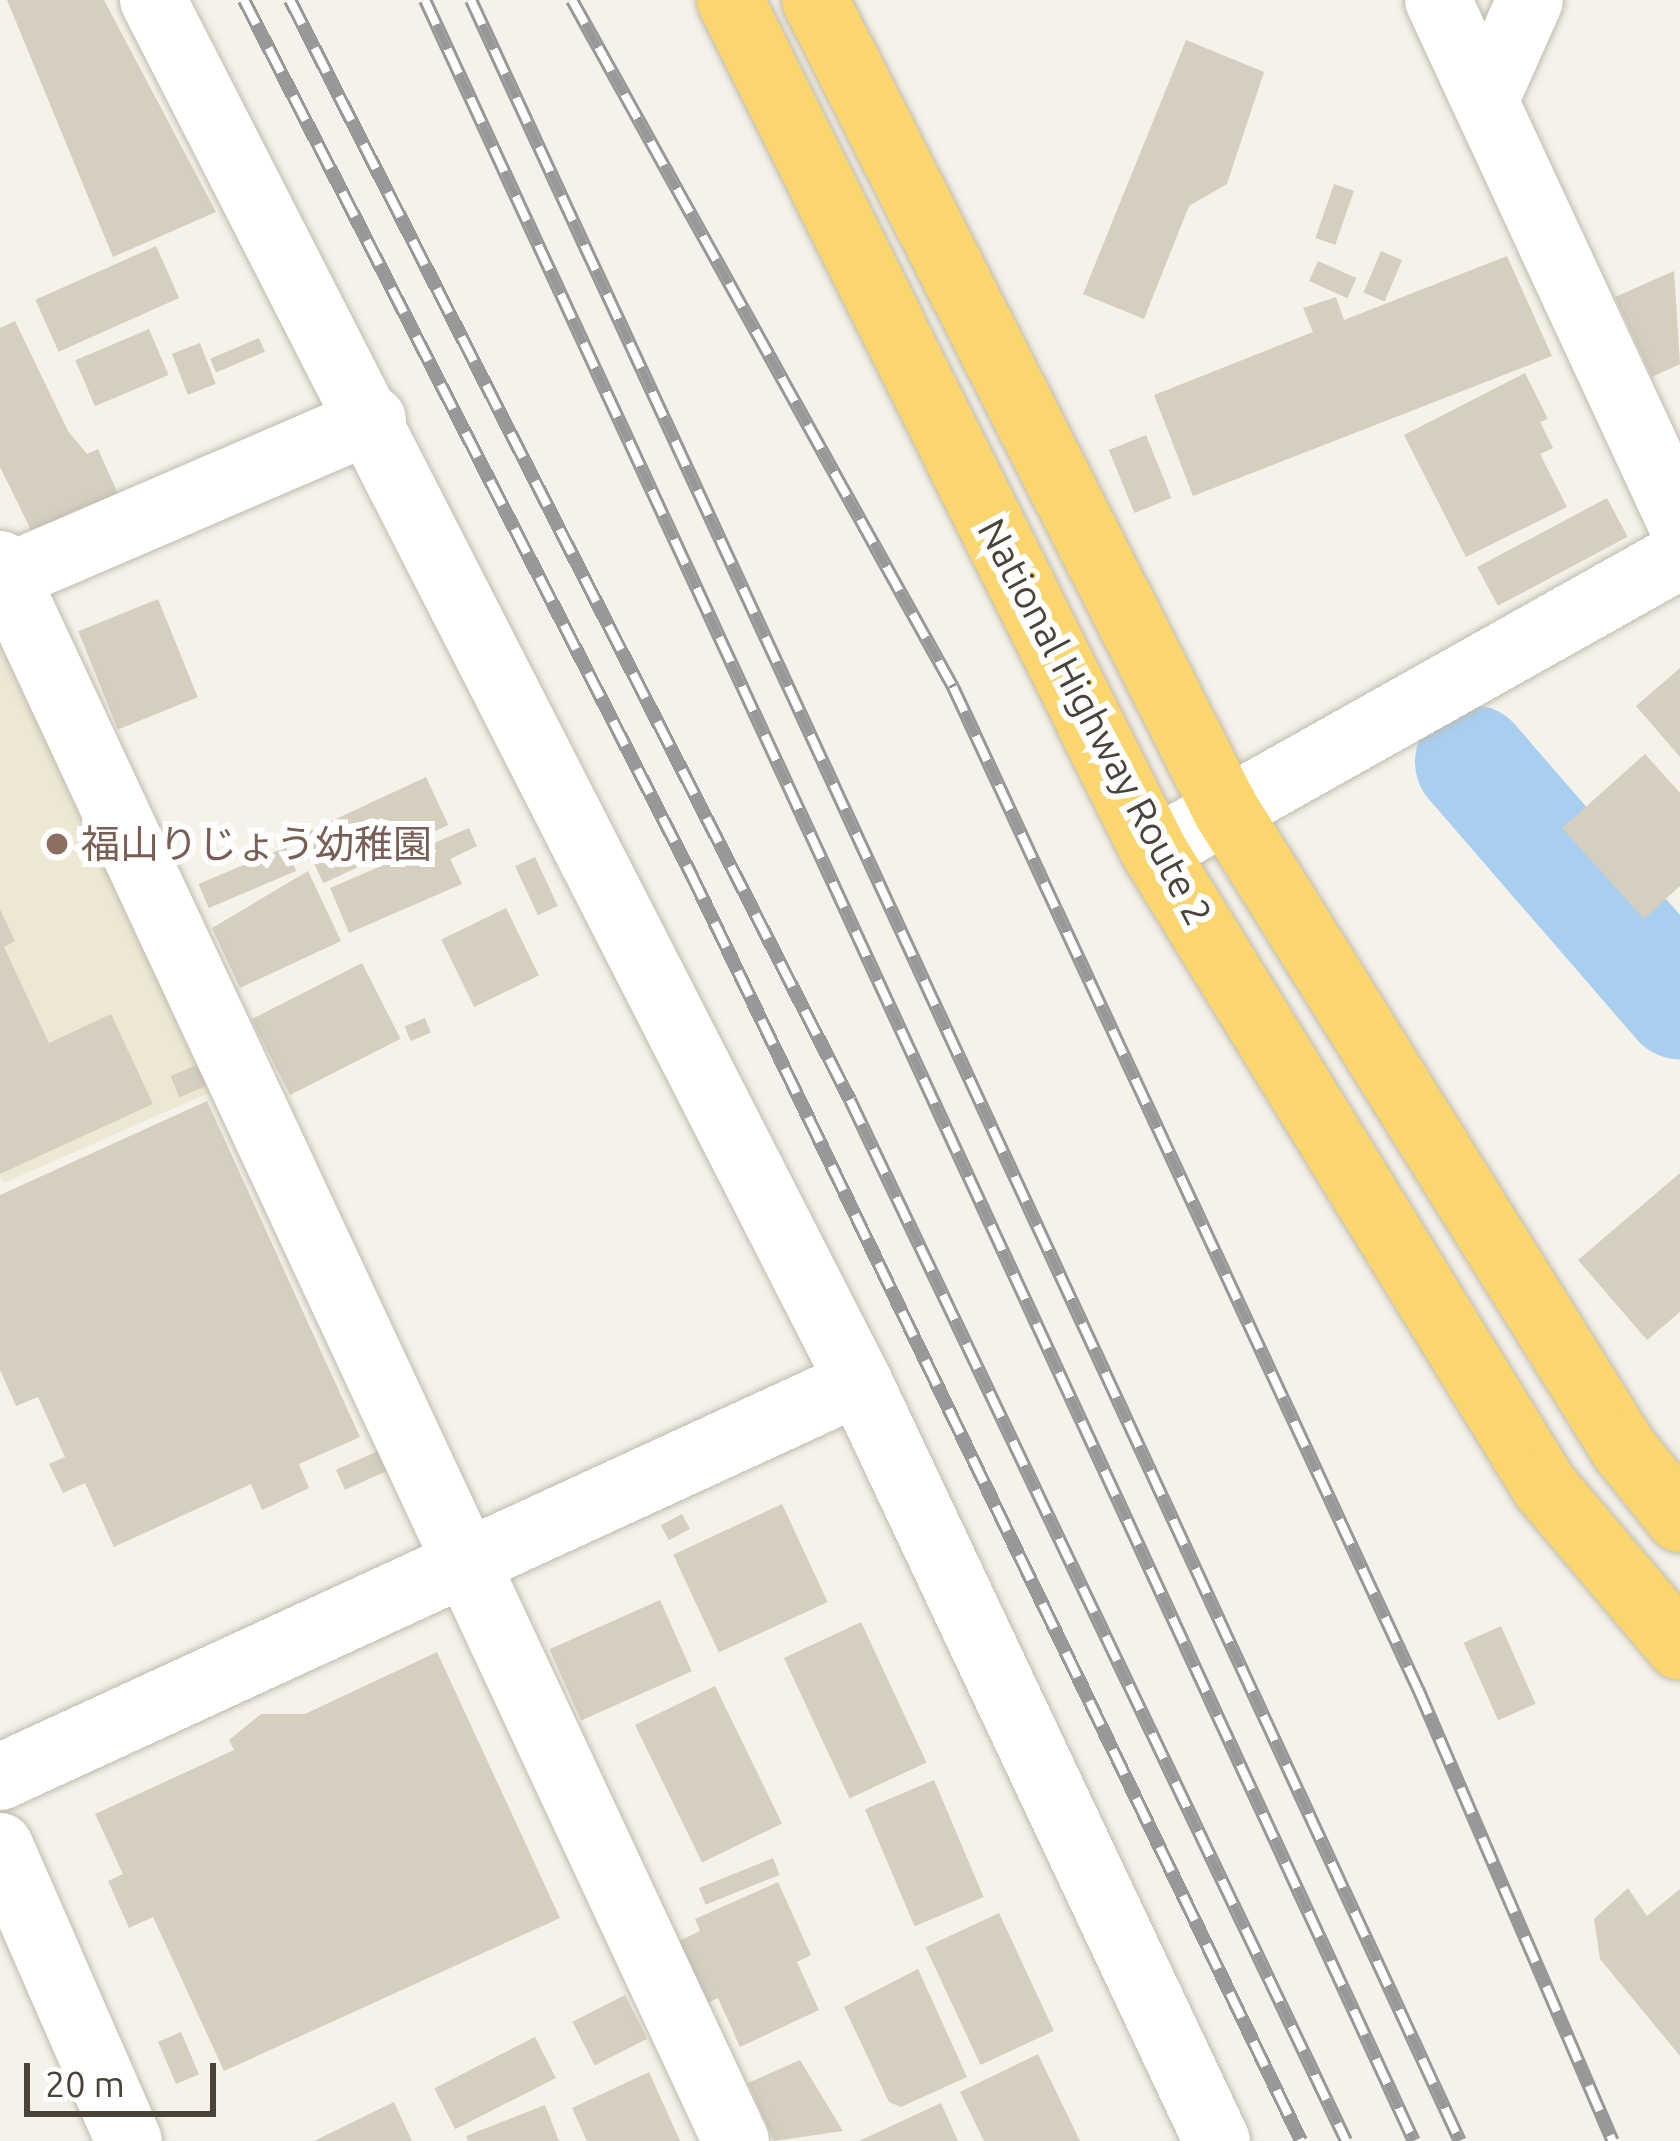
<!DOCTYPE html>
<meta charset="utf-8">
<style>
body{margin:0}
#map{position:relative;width:1680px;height:2141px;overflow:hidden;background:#f5f2ea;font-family:Ubuntu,"Noto Sans JP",sans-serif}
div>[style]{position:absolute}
.education>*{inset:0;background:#ede8d4}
.river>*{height:114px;margin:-57px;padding:0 57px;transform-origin:57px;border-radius:57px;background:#a8cef0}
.building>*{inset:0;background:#d6cfc0;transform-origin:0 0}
.roads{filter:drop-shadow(0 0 3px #c0bbad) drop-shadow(0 0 3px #c0bbad)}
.minor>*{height:66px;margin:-33px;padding:0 33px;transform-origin:33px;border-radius:33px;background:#fff}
.highway>*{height:66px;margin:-33px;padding:0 33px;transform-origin:33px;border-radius:33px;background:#fbd66f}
.rail>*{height:14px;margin-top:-7px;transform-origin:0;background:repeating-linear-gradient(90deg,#fff 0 27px,#989898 0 54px);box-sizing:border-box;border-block:3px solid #989898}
.dots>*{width:33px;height:33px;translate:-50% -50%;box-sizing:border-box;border:6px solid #fff;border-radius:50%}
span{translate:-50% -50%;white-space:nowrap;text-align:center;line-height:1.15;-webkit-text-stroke:12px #fff;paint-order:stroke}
.street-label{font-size:39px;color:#494338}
.education-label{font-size:39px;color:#785e54}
.left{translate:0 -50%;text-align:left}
.scale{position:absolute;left:24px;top:2063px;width:192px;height:54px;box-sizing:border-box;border:6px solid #494338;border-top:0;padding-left:15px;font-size:36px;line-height:42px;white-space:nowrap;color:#494338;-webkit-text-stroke:9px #fff;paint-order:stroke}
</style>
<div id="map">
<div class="education">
<i style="clip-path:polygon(0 604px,229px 1084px,4px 1183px,0 1176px)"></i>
</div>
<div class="river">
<i style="left:1472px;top:762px;width:318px;rotate:49.1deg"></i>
</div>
<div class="building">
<i style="clip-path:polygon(7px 0,104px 0,216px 212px,113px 257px)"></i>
<i style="clip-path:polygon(1186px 40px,1264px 72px,1227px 184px,1189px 206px,1144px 319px,1083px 294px)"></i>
<i style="left:1334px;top:184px;width:21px;height:57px;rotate:19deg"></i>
<i style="left:156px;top:246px;width:57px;height:132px;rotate:66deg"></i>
<i style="left:1381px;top:251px;width:23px;height:45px;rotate:23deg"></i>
<i style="clip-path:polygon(1507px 256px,1552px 356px,1193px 496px,1154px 395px,1313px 332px,1303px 308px,1336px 297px,1344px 320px)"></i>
<i style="left:1318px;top:261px;width:42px;height:22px;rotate:24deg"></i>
<i style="clip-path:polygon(1674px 271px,1680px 364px,1652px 377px,1615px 297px)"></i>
<i style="clip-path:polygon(15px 321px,68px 431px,87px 454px,98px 449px,120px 498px,31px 530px,0 467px,0 328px)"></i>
<i style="left:149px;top:329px;width:50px;height:80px;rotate:67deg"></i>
<i style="left:259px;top:338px;width:15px;height:53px;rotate:67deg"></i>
<i style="left:200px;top:343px;width:44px;height:30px;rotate:69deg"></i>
<i style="clip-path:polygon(1525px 373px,1548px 419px,1540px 422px,1553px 448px,1540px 454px,1567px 507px,1466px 557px,1404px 435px)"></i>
<i style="left:1146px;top:435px;width:68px;height:40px;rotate:68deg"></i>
<i style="left:1607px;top:498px;width:44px;height:147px;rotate:62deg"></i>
<i style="left:158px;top:599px;width:106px;height:86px;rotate:68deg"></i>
<i style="clip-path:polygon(1680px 668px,1680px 757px,1636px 706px)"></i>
<i style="clip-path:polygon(1645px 754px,1680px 793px,1680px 886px,1644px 919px,1562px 828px)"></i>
<i style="left:426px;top:777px;width:53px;height:138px;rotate:65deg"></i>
<i style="clip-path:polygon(469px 828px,477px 846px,450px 859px,462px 884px,349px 933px,330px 888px)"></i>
<i style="left:286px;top:847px;width:26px;height:95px;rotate:67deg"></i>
<i style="left:535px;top:857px;width:54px;height:22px;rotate:65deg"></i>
<i style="clip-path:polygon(308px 871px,341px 941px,240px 988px,212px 928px)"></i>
<i style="left:506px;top:908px;width:75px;height:72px;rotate:64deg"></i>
<i style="clip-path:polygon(0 909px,15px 941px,4px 947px,49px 1043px,111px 1014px,153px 1104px,0 1174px)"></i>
<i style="left:362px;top:963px;width:85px;height:124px;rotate:63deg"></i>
<i style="left:425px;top:1018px;width:16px;height:22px;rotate:68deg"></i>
<i style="left:199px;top:1064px;width:23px;height:31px;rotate:67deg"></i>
<i style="clip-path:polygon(207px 1101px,360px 1437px,299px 1464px,309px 1488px,262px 1510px,251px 1484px,114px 1547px,85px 1483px,63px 1493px,49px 1464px,65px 1457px,38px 1397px,16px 1406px,0 1370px,0 1195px)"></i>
<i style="clip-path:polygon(1680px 1173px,1680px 1312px,1647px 1340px,1578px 1260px)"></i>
<i style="left:378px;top:1451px;width:22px;height:46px;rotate:66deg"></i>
<i style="left:782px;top:1504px;width:108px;height:120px;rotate:65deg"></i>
<i style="left:682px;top:1514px;width:17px;height:24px;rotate:62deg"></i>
<i style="left:660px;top:1600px;width:78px;height:121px;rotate:66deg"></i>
<i style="left:861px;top:1622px;width:155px;height:85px;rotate:65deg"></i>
<i style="left:1501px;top:1626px;width:85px;height:41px;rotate:66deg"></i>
<i style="clip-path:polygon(437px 1652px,560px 1918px,224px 2071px,153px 1917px,129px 1928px,108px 1881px,123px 1874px,95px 1814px,234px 1750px,229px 1740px,261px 1714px,305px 1714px)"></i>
<i style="left:715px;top:1686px;width:153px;height:89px;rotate:64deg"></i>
<i style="left:934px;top:1780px;width:127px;height:75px;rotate:67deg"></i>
<i style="left:773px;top:1858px;width:18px;height:80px;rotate:68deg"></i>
<i style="clip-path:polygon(778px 1882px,811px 1955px,797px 1962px,819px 2010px,740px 2047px,718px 1998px,703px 2005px,675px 1943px,700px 1931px,695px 1919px)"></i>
<i style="clip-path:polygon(1628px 1888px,1647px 1916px,1680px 1889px,1680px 2056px,1600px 1959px,1594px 1919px)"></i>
<i style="left:999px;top:1913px;width:130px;height:81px;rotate:65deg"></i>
<i style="clip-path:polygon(918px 1969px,967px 2077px,901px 2107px,889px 2102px,844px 2007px)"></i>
<i style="left:625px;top:1995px;width:49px;height:59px;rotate:63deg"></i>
<i style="left:181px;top:2032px;width:46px;height:25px;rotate:67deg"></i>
<i style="left:535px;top:2037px;width:46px;height:113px;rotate:63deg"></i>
<i style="clip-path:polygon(1038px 2054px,1080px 2141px,984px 2141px,960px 2092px)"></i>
<i style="clip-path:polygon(800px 2060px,843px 2131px,774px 2141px,748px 2083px)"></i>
<i style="clip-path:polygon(649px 2072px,680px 2141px,587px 2141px,572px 2108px)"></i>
<i style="clip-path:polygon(394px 2102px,412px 2141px,314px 2141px)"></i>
<i style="clip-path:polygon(941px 2103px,958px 2141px,859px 2141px)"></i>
<i style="clip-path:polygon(545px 2105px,559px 2141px,468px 2141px,466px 2136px)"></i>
</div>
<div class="roads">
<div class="minor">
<i style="left:153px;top:0;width:1552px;rotate:62.94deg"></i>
<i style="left:859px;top:1382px;width:839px;rotate:64.75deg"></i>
<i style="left:1438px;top:0;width:574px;rotate:65.09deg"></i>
<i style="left:1486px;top:99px;width:108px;rotate:-66deg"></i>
<i style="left:0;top:564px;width:1740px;rotate:64.98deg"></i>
<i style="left:0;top:580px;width:406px;rotate:-23.3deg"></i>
<i style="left:1154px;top:851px;width:603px;rotate:-29.29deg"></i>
<i style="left:0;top:1777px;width:945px;rotate:-24.69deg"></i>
<i style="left:0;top:1846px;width:322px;rotate:66.4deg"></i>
</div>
<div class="highway">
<i style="left:730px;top:0;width:951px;rotate:63.52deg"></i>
<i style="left:1154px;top:851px;width:747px;rotate:58.42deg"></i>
<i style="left:1545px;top:1487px;width:209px;rotate:49.8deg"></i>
<i style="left:815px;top:0;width:908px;rotate:63.1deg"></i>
<i style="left:1226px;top:810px;width:753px;rotate:58.08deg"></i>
<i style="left:1624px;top:1449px;width:90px;rotate:51.3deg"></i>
</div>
</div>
<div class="rail">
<i style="left:244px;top:0;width:982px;rotate:62.91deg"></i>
<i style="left:691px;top:874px;width:1406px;rotate:64.29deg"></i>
<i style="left:290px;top:0;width:1234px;rotate:63.02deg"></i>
<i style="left:850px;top:1100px;width:1153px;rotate:64.52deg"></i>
<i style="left:425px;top:0;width:2358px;rotate:65.21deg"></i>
<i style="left:471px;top:0;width:2358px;rotate:65.21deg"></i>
<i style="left:572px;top:0;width:786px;rotate:60.99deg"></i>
<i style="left:953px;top:687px;width:1105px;rotate:65.11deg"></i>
<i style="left:1418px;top:1689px;width:492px;rotate:66.7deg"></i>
</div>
<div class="dots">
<i style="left:57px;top:844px;background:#8d6e63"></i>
</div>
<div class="street-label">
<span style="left:1095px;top:722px;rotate:62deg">National Highway Route 2</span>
</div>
<div class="education-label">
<span class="left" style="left:81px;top:844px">福山りじょう幼稚園</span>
</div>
<div class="scale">20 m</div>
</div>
